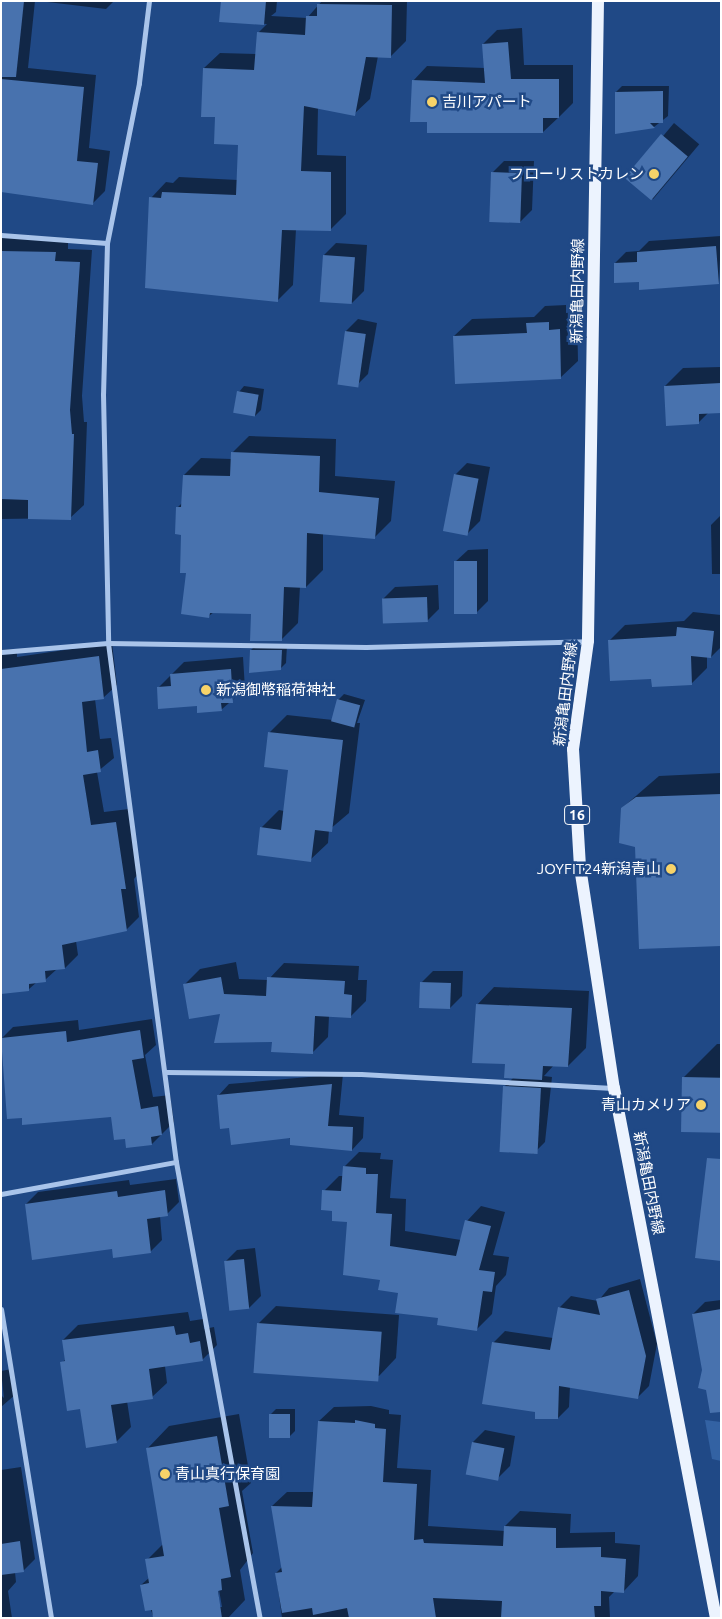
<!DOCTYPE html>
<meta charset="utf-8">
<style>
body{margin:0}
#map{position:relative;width:722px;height:1619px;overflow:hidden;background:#204986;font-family:Ubuntu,"Noto Sans JP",sans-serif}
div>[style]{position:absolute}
.green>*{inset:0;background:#3362a3}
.shadow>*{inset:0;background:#0007;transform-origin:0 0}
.building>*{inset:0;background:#4872ae;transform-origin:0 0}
.minor>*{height:5px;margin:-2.5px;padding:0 2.5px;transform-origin:2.5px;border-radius:2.5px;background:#a9c4ea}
.primary>*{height:12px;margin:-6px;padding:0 6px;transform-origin:6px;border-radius:6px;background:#ecf3fe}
.dots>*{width:14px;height:14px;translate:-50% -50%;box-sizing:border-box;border:2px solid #204986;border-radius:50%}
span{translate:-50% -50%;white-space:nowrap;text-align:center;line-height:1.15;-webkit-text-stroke:5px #204986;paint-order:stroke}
.shield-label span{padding:1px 4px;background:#204986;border:1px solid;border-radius:4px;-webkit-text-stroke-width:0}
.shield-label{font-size:14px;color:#fff;font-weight:700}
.poi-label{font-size:15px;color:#fff}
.left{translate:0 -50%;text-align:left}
.right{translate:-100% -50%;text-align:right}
.street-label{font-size:15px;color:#fff}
.frame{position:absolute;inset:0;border:2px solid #fff;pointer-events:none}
</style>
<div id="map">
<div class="green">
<i style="clip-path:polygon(705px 1420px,721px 1422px,721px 1461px,712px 1459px)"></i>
</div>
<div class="shadow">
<i style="clip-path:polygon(1px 1px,35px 1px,28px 68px,96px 75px,89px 148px,110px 151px,105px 191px,92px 204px,1px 191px)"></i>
<i style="clip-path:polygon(39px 1px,114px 1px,106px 9px)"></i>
<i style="clip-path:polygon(222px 1px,277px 1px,276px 12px,271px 16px,307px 18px,322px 1px,407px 1px,406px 41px,391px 56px,378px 56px,370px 99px,354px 114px,318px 108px,317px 155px,346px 156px,346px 214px,330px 230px,296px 229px,293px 285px,277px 301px,151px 198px,166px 182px,173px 183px,179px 177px,238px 180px,239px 143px,216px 116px,204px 68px,220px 53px,257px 54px,259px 32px,267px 24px,221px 21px)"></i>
<i style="clip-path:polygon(522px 28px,524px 65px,573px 65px,573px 103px,559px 117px,543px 132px,428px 121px,413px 81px,427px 66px,485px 68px,483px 44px,497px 30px)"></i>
<i style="clip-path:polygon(622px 86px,669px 86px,668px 116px,654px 127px,617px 133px,616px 92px)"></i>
<i style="left:674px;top:123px;width:33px;height:72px;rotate:40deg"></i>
<i style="clip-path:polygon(504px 161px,534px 161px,532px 210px,520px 222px,492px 173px)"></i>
<i style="clip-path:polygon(721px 236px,719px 283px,615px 263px,626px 252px,639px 251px,649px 241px)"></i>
<i style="clip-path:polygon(1px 237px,68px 239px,68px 249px,92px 250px,82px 396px,84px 422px,87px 422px,84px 505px,70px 518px,1px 519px)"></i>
<i style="clip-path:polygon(336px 243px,367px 245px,364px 291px,352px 303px,324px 255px)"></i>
<i style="clip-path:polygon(566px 305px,566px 313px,577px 312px,578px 361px,560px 378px,454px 336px,472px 319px,534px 317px,545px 306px)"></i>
<i style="clip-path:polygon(358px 319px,377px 323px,368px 374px,356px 386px,346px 331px)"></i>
<i style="clip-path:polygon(721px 367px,721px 412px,709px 412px,698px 423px,665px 386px,683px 368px)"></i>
<i style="clip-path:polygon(244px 386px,264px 389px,261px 410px,255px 416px,239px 392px)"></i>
<i style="clip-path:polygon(249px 436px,336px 439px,335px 476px,395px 481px,391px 521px,374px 538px,323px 533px,323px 570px,306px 587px,300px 586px,298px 623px,281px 640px,252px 613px,214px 612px,209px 616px,187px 572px,177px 508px,183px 502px,184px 475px,201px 458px,232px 459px,232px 453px)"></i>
<i style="clip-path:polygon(467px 463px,490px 467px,480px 521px,468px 533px,455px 475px)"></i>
<i style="clip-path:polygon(721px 515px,721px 574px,712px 574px,711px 525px)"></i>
<i style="clip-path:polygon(488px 549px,488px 601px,476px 613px,455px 562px,468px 550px)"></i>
<i style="clip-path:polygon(438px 585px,439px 609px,427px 621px,383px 599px,395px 587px)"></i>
<i style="clip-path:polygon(693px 612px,721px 615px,721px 647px,711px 657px,707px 657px,707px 668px,692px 683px,653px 678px,609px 641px,625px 625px,684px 621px)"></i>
<i style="clip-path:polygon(112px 643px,117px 685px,103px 698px,95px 699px,100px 739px,111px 738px,114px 758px,97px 772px,104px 812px,129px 809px,138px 874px,134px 879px,139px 917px,126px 930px,76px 941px,78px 955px,65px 968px,57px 969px,45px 980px,37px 982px,29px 989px,1px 940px,1px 650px,17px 649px,17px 657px)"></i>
<i style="clip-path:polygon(257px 644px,287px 645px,286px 663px,280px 669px,251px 650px)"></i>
<i style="clip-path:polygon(243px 657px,245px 689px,221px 710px,158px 688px,184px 662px)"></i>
<i style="clip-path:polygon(344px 694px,365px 700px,357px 723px,360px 723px,349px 813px,329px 830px,328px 843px,310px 860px,261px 828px,279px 810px,284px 811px,289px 769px,269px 733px,287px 715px,333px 720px,338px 700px)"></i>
<i style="clip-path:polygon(721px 773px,721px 945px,636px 846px,622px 808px,659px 776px)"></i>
<i style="clip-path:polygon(236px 962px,239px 979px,268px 980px,284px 963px,359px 966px,358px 980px,367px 980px,366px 1001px,350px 1017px,329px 1016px,328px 1037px,312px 1053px,273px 1041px,222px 1012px,185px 984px,200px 969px)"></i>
<i style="clip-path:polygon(433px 971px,463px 971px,462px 996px,450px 1008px,421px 983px)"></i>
<i style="clip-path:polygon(494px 987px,589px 991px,586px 1048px,568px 1066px,554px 1065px,544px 1076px,552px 1077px,545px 1142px,533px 1154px,504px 1087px,514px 1077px,477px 1005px)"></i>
<i style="clip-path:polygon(152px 1019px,156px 1045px,145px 1055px,153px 1097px,170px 1095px,174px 1122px,152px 1144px,126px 1137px,112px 1115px,1px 1039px,13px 1027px,78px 1020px,79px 1030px)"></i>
<i style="clip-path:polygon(717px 1044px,721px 1044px,721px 1132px,683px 1078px)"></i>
<i style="clip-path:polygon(343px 1074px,339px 1115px,364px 1117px,363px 1138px,352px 1150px,230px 1127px,218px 1096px,229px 1084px)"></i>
<i style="clip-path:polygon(359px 1152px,381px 1153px,380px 1159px,393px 1160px,390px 1198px,406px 1199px,405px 1231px,461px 1240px,467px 1221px,481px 1206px,505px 1212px,493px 1255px,509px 1257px,506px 1275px,496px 1286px,492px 1314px,477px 1329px,440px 1317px,381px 1279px,349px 1221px,334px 1210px,324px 1191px,339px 1176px,343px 1176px,344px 1167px)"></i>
<i style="clip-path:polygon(176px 1179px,179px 1202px,167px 1214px,160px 1216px,162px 1240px,150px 1252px,113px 1247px,26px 1204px,38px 1192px,129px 1180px,130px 1185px)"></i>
<i style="clip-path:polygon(255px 1248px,261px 1296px,249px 1308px,225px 1262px,237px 1250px)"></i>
<i style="clip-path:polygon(640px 1279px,657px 1344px,649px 1386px,638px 1397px,570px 1386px,569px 1407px,558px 1418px,536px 1411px,493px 1343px,505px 1331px,553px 1338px,559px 1308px,571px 1296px,598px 1301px,609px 1288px)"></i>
<i style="clip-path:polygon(721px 1300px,721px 1391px,703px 1370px,693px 1314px,705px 1302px)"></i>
<i style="clip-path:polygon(276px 1306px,399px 1315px,396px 1358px,379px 1376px,258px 1324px)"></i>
<i style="clip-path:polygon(188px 1312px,190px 1321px,203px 1319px,204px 1329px,214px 1327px,217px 1345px,202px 1360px,165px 1366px,167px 1383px,152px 1397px,127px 1401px,131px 1427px,116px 1442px,81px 1408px,62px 1363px,66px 1359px,63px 1340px,78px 1325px)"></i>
<i style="clip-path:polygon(12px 1369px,16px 1394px,1px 1407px,1px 1395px,4px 1398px,1px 1371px)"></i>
<i style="clip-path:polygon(371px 1406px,389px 1410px,389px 1414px,401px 1415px,397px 1468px,431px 1470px,428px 1526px,505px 1531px,505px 1526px,520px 1511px,571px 1514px,570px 1533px,615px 1532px,615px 1543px,640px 1545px,638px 1576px,624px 1591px,615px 1591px,609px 1597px,610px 1618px,282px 1618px,276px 1573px,282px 1567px,272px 1506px,287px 1492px,314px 1492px,319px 1421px,334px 1407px)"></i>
<i style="clip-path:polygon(276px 1409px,295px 1409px,295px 1431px,289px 1437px,270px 1415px)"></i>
<i style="clip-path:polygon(evenodd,239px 1414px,251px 1483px,242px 1491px,253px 1553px,240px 1570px,245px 1600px,228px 1618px,154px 1618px,141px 1585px,150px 1577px,147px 1560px,164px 1543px,147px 1449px,169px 1426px,239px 1414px,218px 1584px,222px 1607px,219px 1607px,218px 1584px)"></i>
<i style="clip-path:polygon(485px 1430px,515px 1436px,510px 1466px,497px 1479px,473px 1442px)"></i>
<i style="clip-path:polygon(21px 1467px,35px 1559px,24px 1570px,15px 1572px,16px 1582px,8px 1591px,12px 1618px,1px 1618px,1px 1470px)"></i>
</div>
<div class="building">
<i style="clip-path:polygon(1px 1px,24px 1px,16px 77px,1px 77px)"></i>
<i style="clip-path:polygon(221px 1px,266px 1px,264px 25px,219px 22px)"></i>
<i style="clip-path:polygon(317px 4px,392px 5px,391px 58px,366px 57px,355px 116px,304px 106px,301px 171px,331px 172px,331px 231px,282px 230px,278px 302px,145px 288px,149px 197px,161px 198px,162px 192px,236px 195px,238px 145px,214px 144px,215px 117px,201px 117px,203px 68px,254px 70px,257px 32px,305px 35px,306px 16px,317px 16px)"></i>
<i style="clip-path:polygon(508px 42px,511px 79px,559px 79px,559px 118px,543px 118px,543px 133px,427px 133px,427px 122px,410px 122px,412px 80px,485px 83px,482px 44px)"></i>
<i style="clip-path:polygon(1px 79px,84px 87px,77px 161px,98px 163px,93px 205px,1px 192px)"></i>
<i style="clip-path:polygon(663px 91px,663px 123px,650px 123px,655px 128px,615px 134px,615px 92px)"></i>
<i style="left:661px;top:134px;width:35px;height:57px;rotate:40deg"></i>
<i style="left:491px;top:172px;width:31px;height:50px;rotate:2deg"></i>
<i style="clip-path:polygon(716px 246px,719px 284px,639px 290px,639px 282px,614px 283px,614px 263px,637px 262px,637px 252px)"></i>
<i style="clip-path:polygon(1px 251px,56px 252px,55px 261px,80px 262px,70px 410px,72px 434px,74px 434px,71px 520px,28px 519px,28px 500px,1px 499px)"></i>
<i style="left:323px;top:255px;width:32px;height:47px;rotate:4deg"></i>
<i style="clip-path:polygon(549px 322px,549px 330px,560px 329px,561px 379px,455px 384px,453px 336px,527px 333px,526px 323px)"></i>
<i style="left:345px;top:331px;width:21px;height:54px;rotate:8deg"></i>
<i style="clip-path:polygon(721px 383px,721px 413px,699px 414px,699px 424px,666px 426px,664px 386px)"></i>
<i style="left:237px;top:391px;width:22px;height:22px;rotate:10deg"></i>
<i style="clip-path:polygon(231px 452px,320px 456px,319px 492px,379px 498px,375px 539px,307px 533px,306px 588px,284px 587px,282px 641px,250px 641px,251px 614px,210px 613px,209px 618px,181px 614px,186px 573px,180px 573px,181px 535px,175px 534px,176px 507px,181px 507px,183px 475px,230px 476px)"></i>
<i style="left:454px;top:474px;width:25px;height:58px;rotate:11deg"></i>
<i style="left:454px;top:561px;width:23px;height:53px"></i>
<i style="left:427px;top:597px;width:25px;height:45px;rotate:88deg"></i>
<i style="clip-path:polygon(677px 627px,714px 631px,711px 658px,691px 656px,692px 685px,652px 687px,651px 679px,610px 681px,608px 640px,676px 636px)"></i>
<i style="clip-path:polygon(250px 650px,282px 650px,281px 670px,249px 673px)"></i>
<i style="clip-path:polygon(99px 656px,104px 699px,82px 702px,87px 752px,98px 750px,101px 772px,83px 775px,91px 825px,116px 822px,126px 889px,121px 889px,127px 931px,62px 945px,65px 969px,45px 971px,46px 982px,29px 984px,29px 991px,1px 994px,1px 669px)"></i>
<i style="clip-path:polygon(231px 669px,233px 703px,221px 703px,222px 711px,197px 713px,197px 706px,158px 709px,157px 687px,171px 686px,170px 674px)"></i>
<i style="left:337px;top:699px;width:24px;height:23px;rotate:15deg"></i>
<i style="clip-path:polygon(268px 732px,343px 740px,332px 832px,315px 830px,311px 862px,257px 855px,260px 827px,281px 830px,288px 770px,264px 767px)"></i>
<i style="clip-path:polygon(721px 794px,721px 946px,639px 949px,635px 847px,619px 843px,621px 808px,636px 797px)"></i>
<i style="clip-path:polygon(221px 977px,224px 994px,266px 996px,267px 977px,345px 981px,344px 994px,352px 995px,351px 1018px,315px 1016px,313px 1054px,271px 1052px,272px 1042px,214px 1043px,220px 1014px,189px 1019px,183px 984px)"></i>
<i style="left:420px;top:982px;width:31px;height:26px;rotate:2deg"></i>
<i style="clip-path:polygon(476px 1004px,572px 1008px,568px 1067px,543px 1066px,542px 1080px,504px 1078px,505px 1064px,472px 1063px)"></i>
<i style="clip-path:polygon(140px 1030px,144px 1058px,132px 1060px,141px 1109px,158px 1106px,162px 1135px,151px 1137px,152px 1145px,126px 1148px,125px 1139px,114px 1140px,111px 1117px,22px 1125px,22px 1118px,7px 1119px,1px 1038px,66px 1031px,67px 1042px)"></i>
<i style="left:682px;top:1077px;width:39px;height:55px;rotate:1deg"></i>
<i style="clip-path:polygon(332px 1084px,328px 1126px,353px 1127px,352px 1151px,290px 1145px,290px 1138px,231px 1145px,229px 1128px,220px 1129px,217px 1095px)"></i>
<i style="left:503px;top:1086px;width:38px;height:66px;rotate:3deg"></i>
<i style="clip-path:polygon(707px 1158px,721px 1159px,721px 1261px,695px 1258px)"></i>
<i style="clip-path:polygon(343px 1166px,366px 1168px,366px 1174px,378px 1174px,376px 1213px,392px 1214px,390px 1246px,456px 1256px,465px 1220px,491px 1226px,479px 1270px,495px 1272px,492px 1292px,483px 1291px,477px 1331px,437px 1325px,438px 1318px,395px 1313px,398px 1293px,378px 1290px,380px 1280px,343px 1275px,347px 1222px,332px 1221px,332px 1211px,321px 1210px,322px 1190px,341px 1191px)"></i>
<i style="clip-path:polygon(165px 1190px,168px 1216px,147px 1219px,151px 1253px,113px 1258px,112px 1249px,32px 1260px,25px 1204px,117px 1191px,118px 1197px)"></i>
<i style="left:244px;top:1259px;width:50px;height:20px;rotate:84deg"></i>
<i style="clip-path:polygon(629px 1290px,646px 1356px,638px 1399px,559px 1386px,558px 1419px,535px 1419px,535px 1412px,482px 1404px,492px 1342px,550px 1350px,558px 1307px,600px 1315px,596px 1299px)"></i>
<i style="clip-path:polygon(721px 1309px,721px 1412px,710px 1413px,706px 1390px,698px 1388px,702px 1370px,692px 1314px)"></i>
<i style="left:257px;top:1323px;width:125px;height:50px;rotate:4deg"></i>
<i style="clip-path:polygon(174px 1326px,176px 1335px,188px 1333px,190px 1343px,200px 1341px,203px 1361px,149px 1369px,153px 1399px,111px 1405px,117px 1443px,86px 1448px,80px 1409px,67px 1411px,60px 1362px,65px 1361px,62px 1340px)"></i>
<i style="left:269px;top:1414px;width:21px;height:24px"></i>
<i style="clip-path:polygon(355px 1420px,375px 1424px,375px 1428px,386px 1429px,383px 1482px,417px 1484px,414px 1540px,423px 1539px,424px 1543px,503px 1546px,504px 1526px,556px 1528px,556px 1548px,601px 1547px,601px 1557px,626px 1559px,624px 1593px,601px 1591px,601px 1606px,594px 1606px,595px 1618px,501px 1618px,502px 1601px,433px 1598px,436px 1618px,349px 1618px,347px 1608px,313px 1615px,312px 1608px,282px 1613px,275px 1573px,282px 1572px,271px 1506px,312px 1507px,318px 1421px,355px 1423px)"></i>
<i style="clip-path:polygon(217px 1436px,229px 1506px,219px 1508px,231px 1577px,221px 1579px,222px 1590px,218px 1591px,222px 1618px,153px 1618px,152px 1610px,145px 1611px,140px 1585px,149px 1583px,145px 1559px,164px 1556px,146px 1448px)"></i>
<i style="left:472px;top:1442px;width:33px;height:33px;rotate:11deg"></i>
<i style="clip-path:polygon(20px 1541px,24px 1572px,1px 1575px,1px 1544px)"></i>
</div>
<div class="minor">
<i style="left:149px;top:1px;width:83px;rotate:97deg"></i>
<i style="left:139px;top:83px;width:163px;rotate:101.3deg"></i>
<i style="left:107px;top:243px;width:151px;rotate:91.5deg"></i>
<i style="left:103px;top:394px;width:249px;rotate:88.8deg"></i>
<i style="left:108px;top:643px;width:523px;rotate:82.54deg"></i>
<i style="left:176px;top:1162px;width:464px;rotate:79.6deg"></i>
<i style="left:1px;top:235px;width:106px;rotate:4.3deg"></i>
<i style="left:1px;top:652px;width:107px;rotate:-4.8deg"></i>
<i style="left:108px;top:643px;width:258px;rotate:0.9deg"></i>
<i style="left:366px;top:647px;width:222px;rotate:-1.5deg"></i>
<i style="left:166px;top:1072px;width:195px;rotate:0.6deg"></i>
<i style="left:361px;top:1074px;width:252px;rotate:3.2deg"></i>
<i style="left:1px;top:1194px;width:178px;rotate:-10.4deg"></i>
<i style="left:1px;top:1309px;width:313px;rotate:80.8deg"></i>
</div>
<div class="primary">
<i style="left:598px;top:1px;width:640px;rotate:90.9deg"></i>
<i style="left:588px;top:641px;width:109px;rotate:97.9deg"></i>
<i style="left:573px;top:749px;width:118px;rotate:86.6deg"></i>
<i style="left:580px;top:867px;width:224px;rotate:81.3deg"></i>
<i style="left:614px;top:1088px;width:540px;rotate:79.11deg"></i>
</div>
<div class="dots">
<i style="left:432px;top:102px;background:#f7d369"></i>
<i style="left:654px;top:174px;background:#f7d369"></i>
<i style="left:206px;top:690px;background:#f7d369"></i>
<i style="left:671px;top:869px;background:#f7d369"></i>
<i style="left:701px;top:1105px;background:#f7d369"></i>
<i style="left:165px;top:1474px;background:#f7d369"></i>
</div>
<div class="shield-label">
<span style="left:577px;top:815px">16</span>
</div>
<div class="poi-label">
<span class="left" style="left:442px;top:102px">吉川アパート</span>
<span class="right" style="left:644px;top:174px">フローリストカレン</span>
<span class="left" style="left:216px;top:690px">新潟御幣稲荷神社</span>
<span class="right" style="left:661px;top:869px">JOYFIT24新潟青山</span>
<span class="right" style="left:691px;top:1105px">青山カメリア</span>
<span class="left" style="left:175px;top:1474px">青山真行保育園</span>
</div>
<div class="street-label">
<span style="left:577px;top:291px;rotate:-89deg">新潟亀田内野線</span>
<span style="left:565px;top:694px;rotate:-83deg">新潟亀田内野線</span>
<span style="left:649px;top:1183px;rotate:79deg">新潟亀田内野線</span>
</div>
<div class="frame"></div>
</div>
